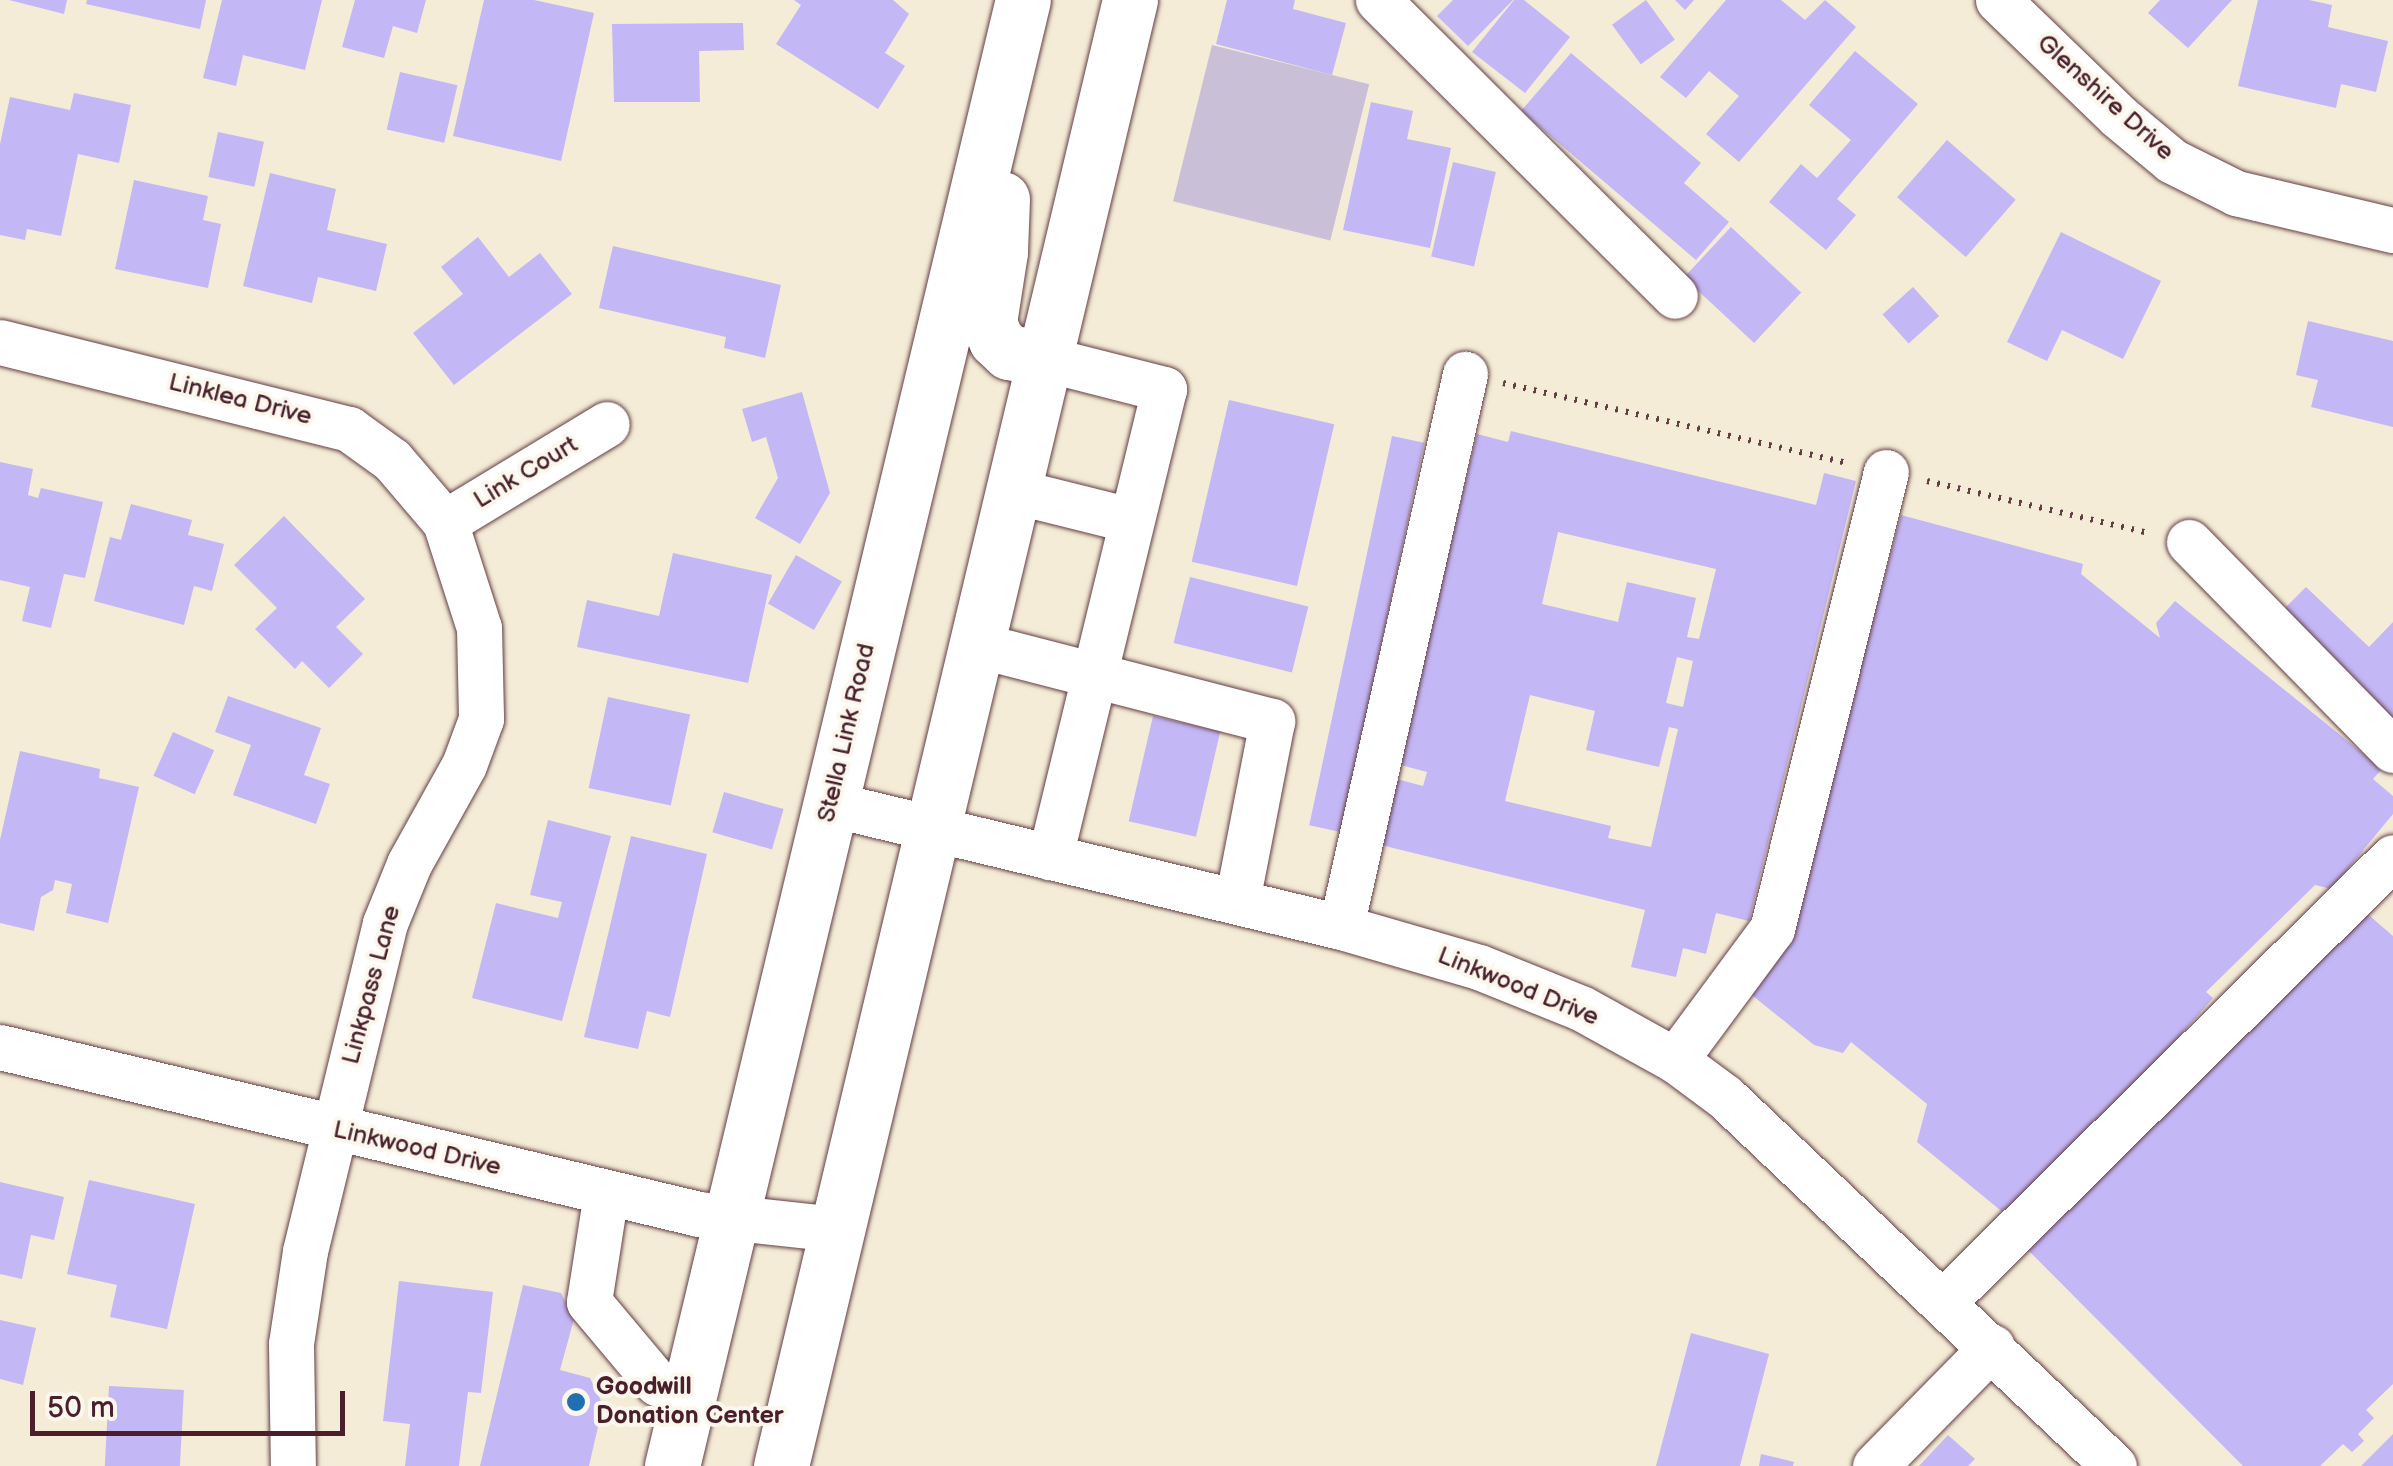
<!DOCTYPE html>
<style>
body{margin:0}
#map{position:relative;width:2393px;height:1466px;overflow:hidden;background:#f4ecd6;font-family:"Balsamiq Sans",sans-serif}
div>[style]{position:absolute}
.industrial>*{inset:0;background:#c9bfd7;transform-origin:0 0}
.building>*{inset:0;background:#c4b7f6;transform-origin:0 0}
.path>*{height:6px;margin-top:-3px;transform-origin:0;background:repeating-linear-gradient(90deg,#643e45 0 2.5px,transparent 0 10.5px)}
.roads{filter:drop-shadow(0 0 2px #643e45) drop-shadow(0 0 2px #643e45)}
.minor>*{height:45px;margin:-22.5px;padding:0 22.5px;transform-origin:22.5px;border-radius:22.5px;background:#fff}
.major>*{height:55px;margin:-27.5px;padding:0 27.5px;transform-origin:27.5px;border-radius:27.5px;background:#fff}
.dots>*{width:28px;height:28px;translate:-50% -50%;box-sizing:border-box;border:5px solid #fbf7ec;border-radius:50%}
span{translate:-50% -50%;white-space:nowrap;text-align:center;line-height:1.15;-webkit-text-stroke:8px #fbf7ec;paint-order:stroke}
.street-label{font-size:25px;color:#4a1f2b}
.poi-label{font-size:25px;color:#4a1f2b;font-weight:700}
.left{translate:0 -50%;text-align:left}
.scale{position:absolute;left:30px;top:1391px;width:315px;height:45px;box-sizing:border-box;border:5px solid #4a1f2b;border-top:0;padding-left:12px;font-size:30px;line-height:35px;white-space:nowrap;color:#4a1f2b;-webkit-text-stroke:8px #fbf7ec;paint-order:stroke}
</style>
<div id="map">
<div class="industrial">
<i style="left:1212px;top:45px;width:162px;height:161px;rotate:14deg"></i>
</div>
<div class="building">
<i style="clip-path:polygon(9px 0,67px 0,64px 14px)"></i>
<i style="clip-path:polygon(87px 0,206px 0,200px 29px,86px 4px)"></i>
<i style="clip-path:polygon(222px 0,322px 0,305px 70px,243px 55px,236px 86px,203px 78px)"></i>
<i style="clip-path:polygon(355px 0,426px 0,417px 33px,393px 26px,384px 58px,342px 47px)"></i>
<i style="clip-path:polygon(484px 0,534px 0,594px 13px,561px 161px,453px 136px)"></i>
<i style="clip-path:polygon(794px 0,893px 0,909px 14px,885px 53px,905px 66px,878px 109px,776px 44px,801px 5px)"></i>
<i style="clip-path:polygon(1227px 0,1295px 0,1293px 9px,1346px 23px,1332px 75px,1216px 44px)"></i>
<i style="clip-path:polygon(1453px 0,1513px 0,1468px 46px,1437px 16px)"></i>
<i style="clip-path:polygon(1514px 0,1524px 0,1570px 37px,1525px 93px,1472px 52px)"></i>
<i style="left:1646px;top:0;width:49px;height:42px;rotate:54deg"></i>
<i style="clip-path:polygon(1675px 0,1694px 0,1685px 10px)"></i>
<i style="clip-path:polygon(1726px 0,1781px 0,1805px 20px,1825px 0,1856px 27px,1739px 162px,1706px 134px,1739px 96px,1709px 71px,1686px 98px,1660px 77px)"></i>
<i style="clip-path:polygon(2160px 0,2232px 0,2188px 48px,2148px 13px)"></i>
<i style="clip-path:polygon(2258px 0,2309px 0,2332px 5px,2328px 27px,2388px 41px,2376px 92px,2341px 84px,2336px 108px,2238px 86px)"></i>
<i style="clip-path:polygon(743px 23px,744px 50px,699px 51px,700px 102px,614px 102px,612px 24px)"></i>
<i style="clip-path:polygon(1855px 51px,1918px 104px,1837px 199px,1856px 215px,1826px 250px,1769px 202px,1801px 164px,1817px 178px,1851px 140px,1809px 105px)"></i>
<i style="clip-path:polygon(1571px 53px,1701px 163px,1684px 183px,1729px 222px,1696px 260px,1521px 111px)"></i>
<i style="left:400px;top:72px;width:59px;height:59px;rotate:13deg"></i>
<i style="clip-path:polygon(74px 93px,131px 105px,119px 163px,78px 154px,61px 236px,27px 229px,25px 240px,0 235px,0 144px,10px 97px,70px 110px)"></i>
<i style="clip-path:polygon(1371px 102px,1413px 111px,1407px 139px,1451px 148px,1430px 248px,1343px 230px)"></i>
<i style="left:218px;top:132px;width:47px;height:46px;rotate:12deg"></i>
<i style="left:1947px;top:140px;width:91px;height:76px;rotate:41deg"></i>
<i style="left:1453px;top:162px;width:44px;height:97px;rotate:13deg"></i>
<i style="clip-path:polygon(270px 173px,336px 189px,327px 230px,387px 244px,376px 291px,318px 277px,312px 303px,243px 286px)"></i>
<i style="clip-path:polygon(134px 180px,208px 196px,203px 220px,221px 224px,208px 288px,115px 269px)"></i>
<i style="left:1731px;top:227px;width:96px;height:69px;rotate:43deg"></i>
<i style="clip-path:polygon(2061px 232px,2161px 281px,2123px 359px,2062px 330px,2047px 361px,2007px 342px)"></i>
<i style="clip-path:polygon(478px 237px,509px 277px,540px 253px,572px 294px,454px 385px,413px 333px,463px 294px,441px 267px)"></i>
<i style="clip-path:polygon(613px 246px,781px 285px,765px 358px,724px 348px,726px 337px,599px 308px)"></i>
<i style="left:1913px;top:287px;width:39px;height:41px;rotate:48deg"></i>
<i style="clip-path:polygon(2308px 321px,2393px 341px,2393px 427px,2311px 407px,2318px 380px,2296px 375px)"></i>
<i style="clip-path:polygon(802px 392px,830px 493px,800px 544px,755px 518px,778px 478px,766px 437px,752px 442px,742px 409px)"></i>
<i style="left:1229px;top:400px;width:108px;height:166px;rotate:13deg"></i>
<i style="clip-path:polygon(evenodd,1511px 431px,1816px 505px,1824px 473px,1856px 481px,1749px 921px,1716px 913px,1706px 954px,1683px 948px,1676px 977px,1631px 967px,1645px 910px,1377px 844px,1393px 778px,1423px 786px,1427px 772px,1397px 764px,1477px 434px,1508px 442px,1511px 431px,1558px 532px,1716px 569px,1699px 639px,1687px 637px,1696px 598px,1627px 582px,1618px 622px,1542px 604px,1558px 532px,1511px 431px,1677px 657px,1693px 661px,1683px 707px,1666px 703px,1677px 657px,1511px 431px,1530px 695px,1595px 711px,1586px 750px,1659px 767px,1669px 727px,1678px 729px,1651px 847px,1608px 838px,1611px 826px,1505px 801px,1530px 695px)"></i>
<i style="left:1392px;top:436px;width:33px;height:398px;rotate:12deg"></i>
<i style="clip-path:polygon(0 462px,33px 469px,28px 495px,38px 498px,41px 488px,103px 502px,85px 578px,64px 574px,51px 628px,22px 621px,30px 587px,0 580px)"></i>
<i style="clip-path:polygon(131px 504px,192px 520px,188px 535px,224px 544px,212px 591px,194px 586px,184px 625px,94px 601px,110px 537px,121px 540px)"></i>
<i style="clip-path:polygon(1901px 515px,2083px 564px,2081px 574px,2160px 638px,2156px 623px,2175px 601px,2382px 769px,2373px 779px,2393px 796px,2393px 814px,2331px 889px,2315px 885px,2206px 992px,2213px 998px,2016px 1223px,1917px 1142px,1927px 1104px,1851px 1042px,1843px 1053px,1814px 1045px,1748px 992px,1786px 946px)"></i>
<i style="clip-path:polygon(284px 516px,365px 599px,336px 627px,363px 654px,329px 688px,302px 661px,295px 669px,255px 629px,277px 608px,234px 565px)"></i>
<i style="clip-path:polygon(673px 553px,772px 575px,748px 683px,577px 647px,587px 600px,659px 616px)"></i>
<i style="left:796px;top:555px;width:53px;height:56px;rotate:30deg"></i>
<i style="left:1190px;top:577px;width:122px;height:68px;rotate:14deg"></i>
<i style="clip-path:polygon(2306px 587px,2369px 647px,2393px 622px,2393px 721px,2280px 613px)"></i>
<i style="clip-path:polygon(228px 696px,321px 728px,304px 775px,330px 784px,316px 824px,233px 795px,251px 745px,215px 732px)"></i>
<i style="left:608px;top:697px;width:84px;height:93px;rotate:12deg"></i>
<i style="left:1153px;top:716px;width:69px;height:108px;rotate:13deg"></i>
<i style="left:173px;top:732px;width:45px;height:48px;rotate:24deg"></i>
<i style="clip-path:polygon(20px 751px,100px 769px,99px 778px,139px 787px,108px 923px,66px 913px,72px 884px,55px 880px,53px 890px,41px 897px,34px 931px,0 923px,0 840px)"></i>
<i style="left:724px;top:792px;width:62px;height:42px;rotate:16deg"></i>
<i style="clip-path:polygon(548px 820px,611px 836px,562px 1021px,472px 998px,496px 903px,558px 918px,562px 902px,530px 895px)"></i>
<i style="clip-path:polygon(631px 836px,707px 854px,670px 1017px,647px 1011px,638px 1049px,584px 1037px)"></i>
<i style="clip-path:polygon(2364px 911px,2393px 936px,2393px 1384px,2366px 1410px,2374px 1418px,2358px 1434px,2364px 1441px,2352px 1452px,2343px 1444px,2320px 1466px,2243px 1466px,2024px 1246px)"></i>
<i style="clip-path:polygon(89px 1180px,195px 1204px,167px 1329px,110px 1317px,117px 1285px,67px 1274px)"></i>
<i style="clip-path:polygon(0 1182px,64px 1197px,54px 1240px,31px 1235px,22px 1279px,0 1274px)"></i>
<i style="clip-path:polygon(399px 1281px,493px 1292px,481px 1393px,468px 1392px,459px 1466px,405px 1466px,410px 1424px,383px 1421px)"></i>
<i style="clip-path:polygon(523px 1285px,561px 1293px,574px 1319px,560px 1370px,590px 1378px,603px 1405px,589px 1466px,480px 1466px)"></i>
<i style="clip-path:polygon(0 1320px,36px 1328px,23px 1385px,0 1379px)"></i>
<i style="clip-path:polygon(1691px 1333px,1769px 1354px,1740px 1466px,1656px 1466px)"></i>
<i style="left:109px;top:1386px;width:75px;height:80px;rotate:3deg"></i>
<i style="clip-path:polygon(2393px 1434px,2393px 1466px,2361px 1466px)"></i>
<i style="clip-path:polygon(1948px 1435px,1975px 1459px,1968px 1466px,1919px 1466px)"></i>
<i style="clip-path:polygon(1761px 1454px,1794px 1462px,1793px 1466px,1759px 1466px)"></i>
</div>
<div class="path">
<i style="left:1503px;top:383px;width:352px;rotate:13.1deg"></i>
<i style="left:1927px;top:481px;width:227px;rotate:13.2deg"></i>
</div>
<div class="roads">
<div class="minor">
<i style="left:1378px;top:0;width:419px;rotate:44.9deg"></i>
<i style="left:1998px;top:0;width:167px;rotate:44deg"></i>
<i style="left:2118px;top:116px;width:70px;rotate:39.8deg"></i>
<i style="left:2172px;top:161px;width:72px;rotate:26.6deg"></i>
<i style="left:2236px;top:193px;width:161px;rotate:13.3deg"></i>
<i style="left:0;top:342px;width:360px;rotate:14deg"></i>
<i style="left:349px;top:429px;width:53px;rotate:35.8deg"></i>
<i style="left:392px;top:460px;width:82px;rotate:49.5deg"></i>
<i style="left:445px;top:522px;width:111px;rotate:72.2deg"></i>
<i style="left:479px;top:628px;width:91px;rotate:88.7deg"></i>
<i style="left:481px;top:719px;width:49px;rotate:110.3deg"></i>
<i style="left:464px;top:765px;width:113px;rotate:119.1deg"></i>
<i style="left:409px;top:864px;width:64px;rotate:112.1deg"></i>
<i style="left:385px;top:923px;width:338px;rotate:103.7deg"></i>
<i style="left:305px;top:1251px;width:94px;rotate:98.6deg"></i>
<i style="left:291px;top:1344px;width:122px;rotate:89.1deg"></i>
<i style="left:1046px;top:359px;width:122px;rotate:14.3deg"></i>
<i style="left:1164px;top:389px;width:482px;rotate:103.7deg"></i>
<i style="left:1014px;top:491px;width:120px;rotate:14deg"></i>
<i style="left:445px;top:522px;width:189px;rotate:-31.2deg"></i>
<i style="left:2189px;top:542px;width:291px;rotate:45.6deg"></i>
<i style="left:978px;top:645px;width:304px;rotate:14.5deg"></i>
<i style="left:1272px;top:721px;width:183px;rotate:101deg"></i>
<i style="left:831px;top:804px;width:525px;rotate:13.56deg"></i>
<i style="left:1341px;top:927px;width:144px;rotate:16.2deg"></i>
<i style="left:1479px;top:967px;width:110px;rotate:21.9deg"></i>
<i style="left:1581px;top:1008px;width:107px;rotate:29deg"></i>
<i style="left:1675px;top:1060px;width:62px;rotate:36.5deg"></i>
<i style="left:1725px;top:1097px;width:536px;rotate:43.49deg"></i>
<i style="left:1341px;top:927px;width:567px;rotate:-77.36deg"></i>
<i style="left:0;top:1047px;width:719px;rotate:13.44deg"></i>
<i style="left:699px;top:1214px;width:140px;rotate:6.2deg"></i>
<i style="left:1675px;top:1060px;width:163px;rotate:-53.5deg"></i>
<i style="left:1772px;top:929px;width:471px;rotate:-76deg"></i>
<i style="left:606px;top:1193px;width:110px;rotate:98.9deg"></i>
<i style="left:589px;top:1302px;width:106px;rotate:50deg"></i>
<i style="left:657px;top:1383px;width:34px;rotate:15deg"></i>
<i style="left:1944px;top:1301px;width:631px;rotate:-44.68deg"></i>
<i style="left:1875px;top:1466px;width:167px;rotate:-45.5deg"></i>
</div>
<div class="major">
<i style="left:1002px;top:199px;width:53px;rotate:92.2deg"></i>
<i style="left:1000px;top:252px;width:71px;rotate:98.9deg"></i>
<i style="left:989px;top:322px;width:19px;rotate:69deg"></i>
<i style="left:996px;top:340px;width:18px;rotate:43deg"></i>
<i style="left:1009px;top:352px;width:38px;rotate:11deg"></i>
<i style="left:672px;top:1466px;width:1507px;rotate:-76.54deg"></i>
<i style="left:781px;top:1466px;width:1507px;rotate:-76.61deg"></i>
</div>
</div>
<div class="dots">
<i style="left:576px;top:1402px;background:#1f6fb2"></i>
</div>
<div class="street-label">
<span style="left:2105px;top:98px;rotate:42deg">Glenshire Drive</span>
<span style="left:240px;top:400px;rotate:14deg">Linklea Drive</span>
<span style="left:526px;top:473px;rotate:-31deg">Link Court</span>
<span style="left:847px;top:733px;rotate:-77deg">Stella Link Road</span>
<span style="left:372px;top:985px;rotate:-75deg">Linkpass Lane</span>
<span style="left:1518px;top:987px;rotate:22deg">Linkwood Drive</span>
<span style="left:417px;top:1149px;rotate:13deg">Linkwood Drive</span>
</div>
<div class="poi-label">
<span class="left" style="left:596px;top:1402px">Goodwill<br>Donation Center</span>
</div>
<div class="scale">50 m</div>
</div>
